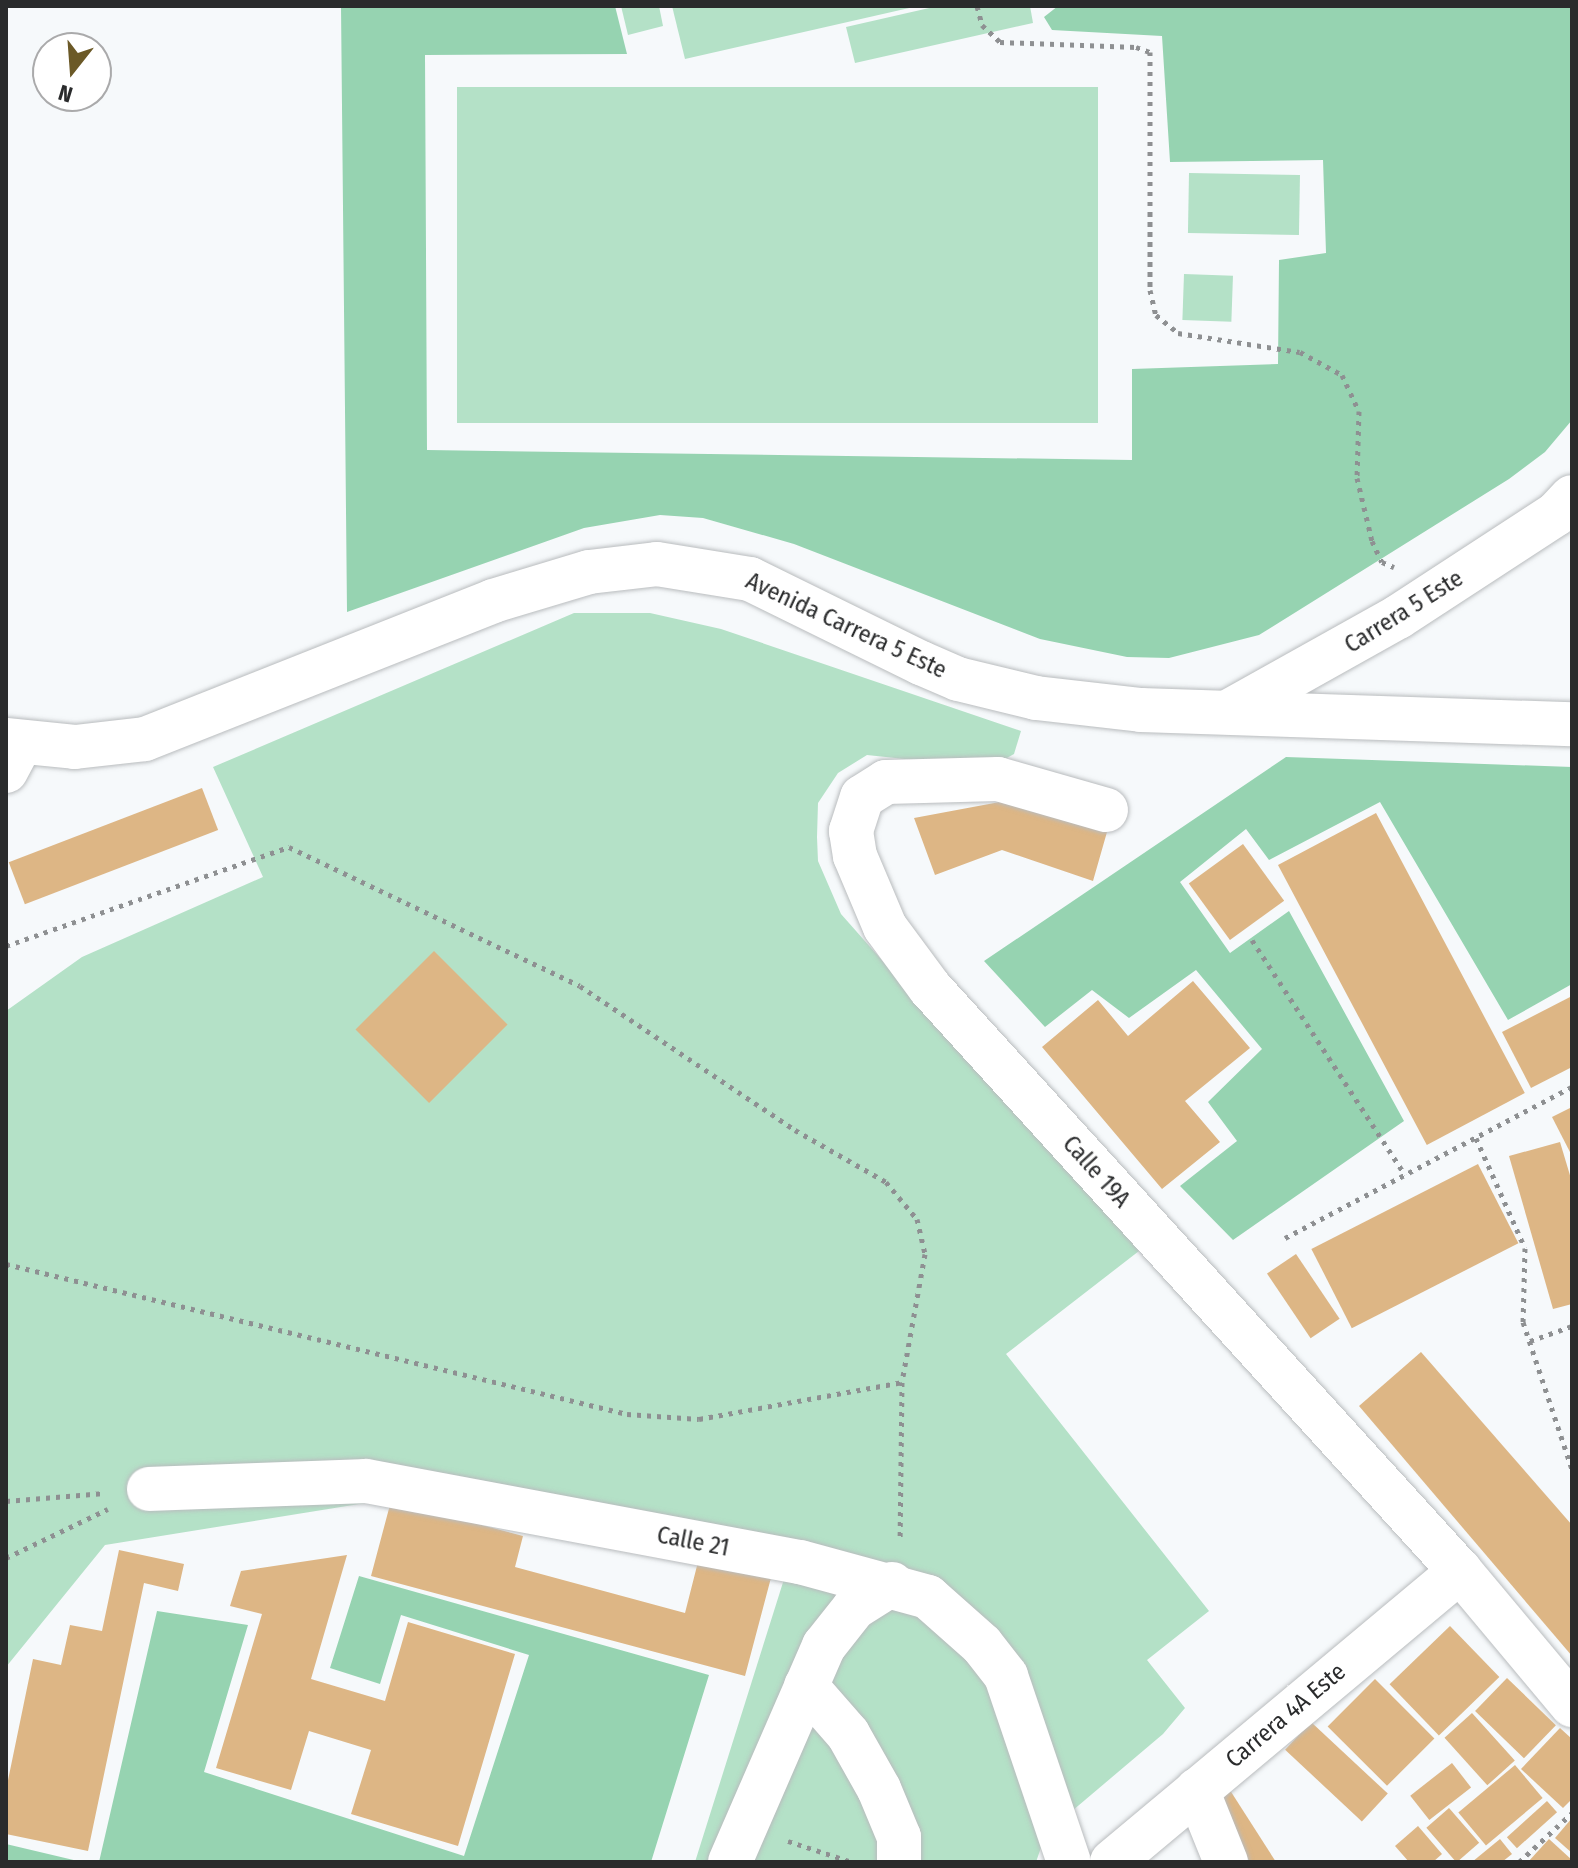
<!DOCTYPE html>
<style>
body{margin:0}
#map{position:relative;width:1578px;height:1868px;overflow:hidden;background:#f6f9fb;font-family:"Fira Sans Condensed",sans-serif}
div>[style]{position:absolute}
.green>*{inset:0;background:#b4e1c7;transform-origin:0 0}
.forest>*{inset:0;background:#96d3b1}
.building>*{inset:0;background:#ddb685;transform-origin:0 0}
.path>*{height:5px;margin-top:-2.5px;transform-origin:0;background:repeating-linear-gradient(90deg,#8e9092 0 4px,transparent 0 10px)}
.roads{filter:drop-shadow(0 0 2px #b9bcbe) drop-shadow(0 0 2px #b9bcbe)}
.minor>*{height:44px;margin:-22px;padding:0 22px;transform-origin:22px;border-radius:22px;background:#fff}
.major>*{height:44px;margin:-22px;padding:0 22px;transform-origin:22px;border-radius:22px;background:#fff}
span{translate:-50% -50%;white-space:nowrap;text-align:center;line-height:1.15;-webkit-text-stroke:8px #fff;paint-order:stroke}
.street-label{font-size:24px;color:#2a2b2c}
.frame{position:absolute;inset:0;border:8px solid #2a2b2c;pointer-events:none}
.north{position:absolute;left:32px;top:32px;width:80px;height:80px;box-sizing:border-box;background:#fff;border:2px solid #aaaaab;border-radius:50%;rotate:197deg;font-size:22px;font-weight:700;line-height:32px;text-align:center;color:#2a2b2c}
.north::after{content:'';display:block;margin:auto;width:28px;height:36px;background:#6b5927;clip-path:polygon(50% 0,100% 100%,50% 72%,0 100%)}
</style>
<div id="map">
<div class="green">
<i style="clip-path:polygon(621px 6px,659px 6px,663px 26px,628px 35px)"></i>
<i style="clip-path:polygon(672px 6px,918px 6px,685px 59px)"></i>
<i style="clip-path:polygon(938px 6px,1030px 6px,1033px 23px,855px 63px,846px 27px)"></i>
<i style="left:457px;top:87px;width:641px;height:336px"></i>
<i style="left:1189px;top:173px;width:111px;height:60px;rotate:1deg"></i>
<i style="left:1184px;top:274px;width:49px;height:46px;rotate:2deg"></i>
<i style="clip-path:polygon(574px 613px,650px 613px,721px 629px,1021px 731px,1014px 754px,989px 768px,867px 755px,838px 773px,818px 803px,817px 837px,818px 861px,841px 914px,1139px 1251px,1006px 1354px,1209px 1611px,1147px 1660px,1185px 1708px,1163px 1734px,1046px 1833px,1036px 1862px,695px 1862px,785px 1576px,384px 1500px,105px 1545px,6px 1667px,6px 1011px,82px 957px,263px 877px,213px 767px)"></i>
</div>
<div class="forest">
<i style="clip-path:polygon(341px 6px,615px 6px,627px 54px,425px 55px,427px 450px,1132px 460px,1132px 369px,1278px 364px,1279px 260px,1326px 253px,1323px 160px,1170px 162px,1162px 36px,1052px 30px,1044px 17px,1058px 6px,1572px 6px,1572px 420px,1545px 452px,1509px 479px,1259px 635px,1169px 658px,1127px 657px,1040px 639px,794px 544px,703px 518px,660px 515px,584px 528px,347px 612px)"></i>
<i style="clip-path:polygon(1286px 757px,1572px 767px,1572px 984px,1508px 1020px,1380px 802px,1269px 860px,1246px 829px,1180px 882px,1230px 953px,1289px 911px,1404px 1121px,1233px 1240px,1180px 1186px,1237px 1141px,1208px 1102px,1262px 1049px,1196px 970px,1129px 1018px,1092px 990px,1045px 1027px,984px 961px)"></i>
<i style="clip-path:polygon(359px 1576px,709px 1675px,651px 1862px,99px 1862px,157px 1611px,248px 1625px,204px 1772px,464px 1856px,529px 1655px,401px 1615px,380px 1684px,330px 1668px)"></i>
<i style="clip-path:polygon(6px 1844px,82px 1862px,6px 1862px)"></i>
</div>
<div class="building">
<i style="left:202px;top:788px;width:45px;height:207px;rotate:69deg"></i>
<i style="clip-path:polygon(1005px 801px,1107px 832px,1093px 881px,1002px 850px,935px 875px,914px 818px)"></i>
<i style="left:1376px;top:813px;width:317px;height:111px;rotate:62deg"></i>
<i style="left:1243px;top:844px;width:70px;height:67px;rotate:54deg"></i>
<i style="left:434px;top:951px;width:104px;height:111px;rotate:45deg"></i>
<i style="clip-path:polygon(1193px 981px,1250px 1048px,1185px 1101px,1220px 1142px,1162px 1189px,1042px 1047px,1098px 1000px,1128px 1036px)"></i>
<i style="clip-path:polygon(1572px 996px,1572px 1067px,1531px 1088px,1502px 1032px)"></i>
<i style="clip-path:polygon(1572px 1107px,1572px 1156px,1552px 1117px)"></i>
<i style="clip-path:polygon(1560px 1142px,1572px 1182px,1572px 1304px,1553px 1309px,1509px 1156px)"></i>
<i style="left:1478px;top:1164px;width:89px;height:187px;rotate:63deg"></i>
<i style="left:1296px;top:1254px;width:78px;height:35px;rotate:56deg"></i>
<i style="clip-path:polygon(1421px 1352px,1572px 1525px,1572px 1656px,1359px 1406px)"></i>
<i style="clip-path:polygon(391px 1501px,523px 1536px,515px 1567px,685px 1613px,700px 1554px,772px 1574px,745px 1676px,371px 1576px)"></i>
<i style="clip-path:polygon(119px 1550px,184px 1564px,178px 1591px,144px 1583px,88px 1851px,6px 1834px,6px 1790px,33px 1659px,61px 1665px,70px 1625px,102px 1631px)"></i>
<i style="clip-path:polygon(347px 1555px,311px 1679px,385px 1701px,408px 1622px,515px 1654px,458px 1846px,351px 1814px,371px 1750px,309px 1731px,291px 1790px,216px 1768px,262px 1614px,230px 1606px,241px 1571px)"></i>
<i style="left:1450px;top:1626px;width:71px;height:84px;rotate:46deg"></i>
<i style="left:1507px;top:1678px;width:68px;height:46px;rotate:44deg"></i>
<i style="left:1375px;top:1679px;width:84px;height:67px;rotate:45deg"></i>
<i style="left:1472px;top:1713px;width:64px;height:37px;rotate:48deg"></i>
<i style="left:1311px;top:1722px;width:105px;height:38px;rotate:43deg"></i>
<i style="clip-path:polygon(1560px 1728px,1572px 1739px,1572px 1799px,1563px 1808px,1521px 1769px)"></i>
<i style="left:1452px;top:1763px;width:31px;height:53px;rotate:52deg"></i>
<i style="left:1515px;top:1765px;width:43px;height:74px;rotate:50deg"></i>
<i style="clip-path:polygon(1226px 1784px,1276px 1862px,1250px 1862px,1207px 1796px)"></i>
<i style="left:1547px;top:1801px;width:15px;height:54px;rotate:48deg"></i>
<i style="left:1449px;top:1808px;width:46px;height:30px;rotate:49deg"></i>
<i style="clip-path:polygon(1572px 1818px,1572px 1853px,1555px 1838px)"></i>
<i style="clip-path:polygon(1418px 1826px,1442px 1854px,1433px 1862px,1409px 1862px,1395px 1846px)"></i>
<i style="clip-path:polygon(1500px 1839px,1512px 1854px,1502px 1862px,1472px 1862px)"></i>
<i style="clip-path:polygon(1549px 1839px,1572px 1860px,1572px 1862px,1528px 1862px)"></i>
</div>
<div class="path">
<i style="left:977px;top:6px;width:20px;rotate:75deg"></i>
<i style="left:982px;top:25px;width:25px;rotate:43deg"></i>
<i style="left:1000px;top:42px;width:136px;rotate:2.1deg"></i>
<i style="left:1136px;top:47px;width:15px;rotate:20deg"></i>
<i style="left:1150px;top:52px;width:238px;rotate:90deg"></i>
<i style="left:1150px;top:290px;width:26px;rotate:77deg"></i>
<i style="left:1156px;top:315px;width:28px;rotate:39deg"></i>
<i style="left:1178px;top:333px;width:123px;rotate:8.9deg"></i>
<i style="left:1300px;top:352px;width:48px;rotate:28.7deg"></i>
<i style="left:1342px;top:375px;width:40px;rotate:65deg"></i>
<i style="left:1359px;top:411px;width:67px;rotate:91.7deg"></i>
<i style="left:1357px;top:478px;width:65px;rotate:76.6deg"></i>
<i style="left:1372px;top:541px;width:23px;rotate:65deg"></i>
<i style="left:1382px;top:562px;width:13px;rotate:23deg"></i>
<i style="left:1252px;top:940px;width:280px;rotate:56.9deg"></i>
<i style="left:6px;top:946px;width:300px;rotate:-19.3deg"></i>
<i style="left:289px;top:847px;width:322px;rotate:25.5deg"></i>
<i style="left:580px;top:986px;width:259px;rotate:33.8deg"></i>
<i style="left:795px;top:1130px;width:105px;rotate:29.7deg"></i>
<i style="left:886px;top:1182px;width:48px;rotate:50deg"></i>
<i style="left:917px;top:1219px;width:36px;rotate:77deg"></i>
<i style="left:925px;top:1254px;width:130px;rotate:100.2deg"></i>
<i style="left:902px;top:1382px;width:159px;rotate:90.7deg"></i>
<i style="left:1476px;top:1138px;width:120px;rotate:66deg"></i>
<i style="left:1525px;top:1248px;width:74px;rotate:91.5deg"></i>
<i style="left:1523px;top:1322px;width:155px;rotate:71.6deg"></i>
<i style="left:1285px;top:1238px;width:324px;rotate:-27.8deg"></i>
<i style="left:6px;top:1264px;width:639px;rotate:13.58deg"></i>
<i style="left:627px;top:1414px;width:72px;rotate:4deg"></i>
<i style="left:699px;top:1419px;width:206px;rotate:-10.3deg"></i>
<i style="left:1530px;top:1341px;width:45px;rotate:-19.7deg"></i>
<i style="left:6px;top:1501px;width:99px;rotate:-4.6deg"></i>
<i style="left:6px;top:1558px;width:113px;rotate:-25.7deg"></i>
<i style="left:788px;top:1841px;width:67px;rotate:18.2deg"></i>
<i style="left:1519px;top:1862px;width:72px;rotate:-42.8deg"></i>
</div>
<div class="roads">
<div class="minor">
<i style="left:1228px;top:712px;width:195px;rotate:-29.2deg"></i>
<i style="left:1398px;top:617px;width:189px;rotate:-33.1deg"></i>
<i style="left:1556px;top:514px;width:23px;rotate:-47deg"></i>
<i style="left:6px;top:771px;width:32px;rotate:-62deg"></i>
<i style="left:1106px;top:810px;width:112px;rotate:-164deg"></i>
<i style="left:998px;top:779px;width:112px;rotate:178.5deg"></i>
<i style="left:886px;top:782px;width:28px;rotate:148deg"></i>
<i style="left:862px;top:797px;width:36px;rotate:108deg"></i>
<i style="left:851px;top:831px;width:25px;rotate:81deg"></i>
<i style="left:855px;top:856px;width:77px;rotate:67.1deg"></i>
<i style="left:885px;top:927px;width:76px;rotate:53.6deg"></i>
<i style="left:930px;top:988px;width:788px;rotate:47.73deg"></i>
<i style="left:1460px;top:1571px;width:175px;rotate:50.1deg"></i>
<i style="left:149px;top:1489px;width:217px;rotate:-2.1deg"></i>
<i style="left:366px;top:1481px;width:441px;rotate:10.6deg"></i>
<i style="left:800px;top:1562px;width:133px;rotate:15.3deg"></i>
<i style="left:928px;top:1597px;width:72px;rotate:41.6deg"></i>
<i style="left:982px;top:1645px;width:39px;rotate:52deg"></i>
<i style="left:1006px;top:1676px;width:196px;rotate:71.3deg"></i>
<i style="left:806px;top:1686px;width:64px;rotate:48.8deg"></i>
<i style="left:848px;top:1734px;width:63px;rotate:60.6deg"></i>
<i style="left:879px;top:1789px;width:52px;rotate:67.4deg"></i>
<i style="left:899px;top:1837px;width:25px;rotate:90deg"></i>
<i style="left:1197px;top:1790px;width:78px;rotate:68.1deg"></i>
<i style="left:730px;top:1862px;width:236px;rotate:-66.5deg"></i>
<i style="left:824px;top:1646px;width:48px;rotate:-51.7deg"></i>
<i style="left:854px;top:1608px;width:45px;rotate:-32.3deg"></i>
<i style="left:1112px;top:1862px;width:454px;rotate:-39.9deg"></i>
</div>
<div class="major">
<i style="left:6px;top:740px;width:69px;rotate:5.8deg"></i>
<i style="left:75px;top:747px;width:70px;rotate:-6.5deg"></i>
<i style="left:145px;top:739px;width:374px;rotate:-21.6deg"></i>
<i style="left:493px;top:601px;width:100px;rotate:-16.8deg"></i>
<i style="left:589px;top:572px;width:68px;rotate:-6.7deg"></i>
<i style="left:657px;top:564px;width:94px;rotate:9.2deg"></i>
<i style="left:750px;top:579px;width:191px;rotate:26.2deg"></i>
<i style="left:921px;top:663px;width:40px;rotate:23.4deg"></i>
<i style="left:958px;top:679px;width:80px;rotate:13.7deg"></i>
<i style="left:1036px;top:698px;width:106px;rotate:6.5deg"></i>
<i style="left:1141px;top:710px;width:431px;rotate:1.9deg"></i>
</div>
</div>
<div class="street-label">
<span style="left:1404px;top:612px;rotate:-32deg">Carrera 5 Este</span>
<span style="left:846px;top:626px;rotate:25deg">Avenida Carrera 5 Este</span>
<span style="left:1096px;top:1172px;rotate:48deg">Calle 19A</span>
<span style="left:693px;top:1542px;rotate:11deg">Calle 21</span>
<span style="left:1286px;top:1716px;rotate:-40deg">Carrera 4A Este</span>
</div>
<div class="frame"></div>
<div class="north">N</div>
</div>
